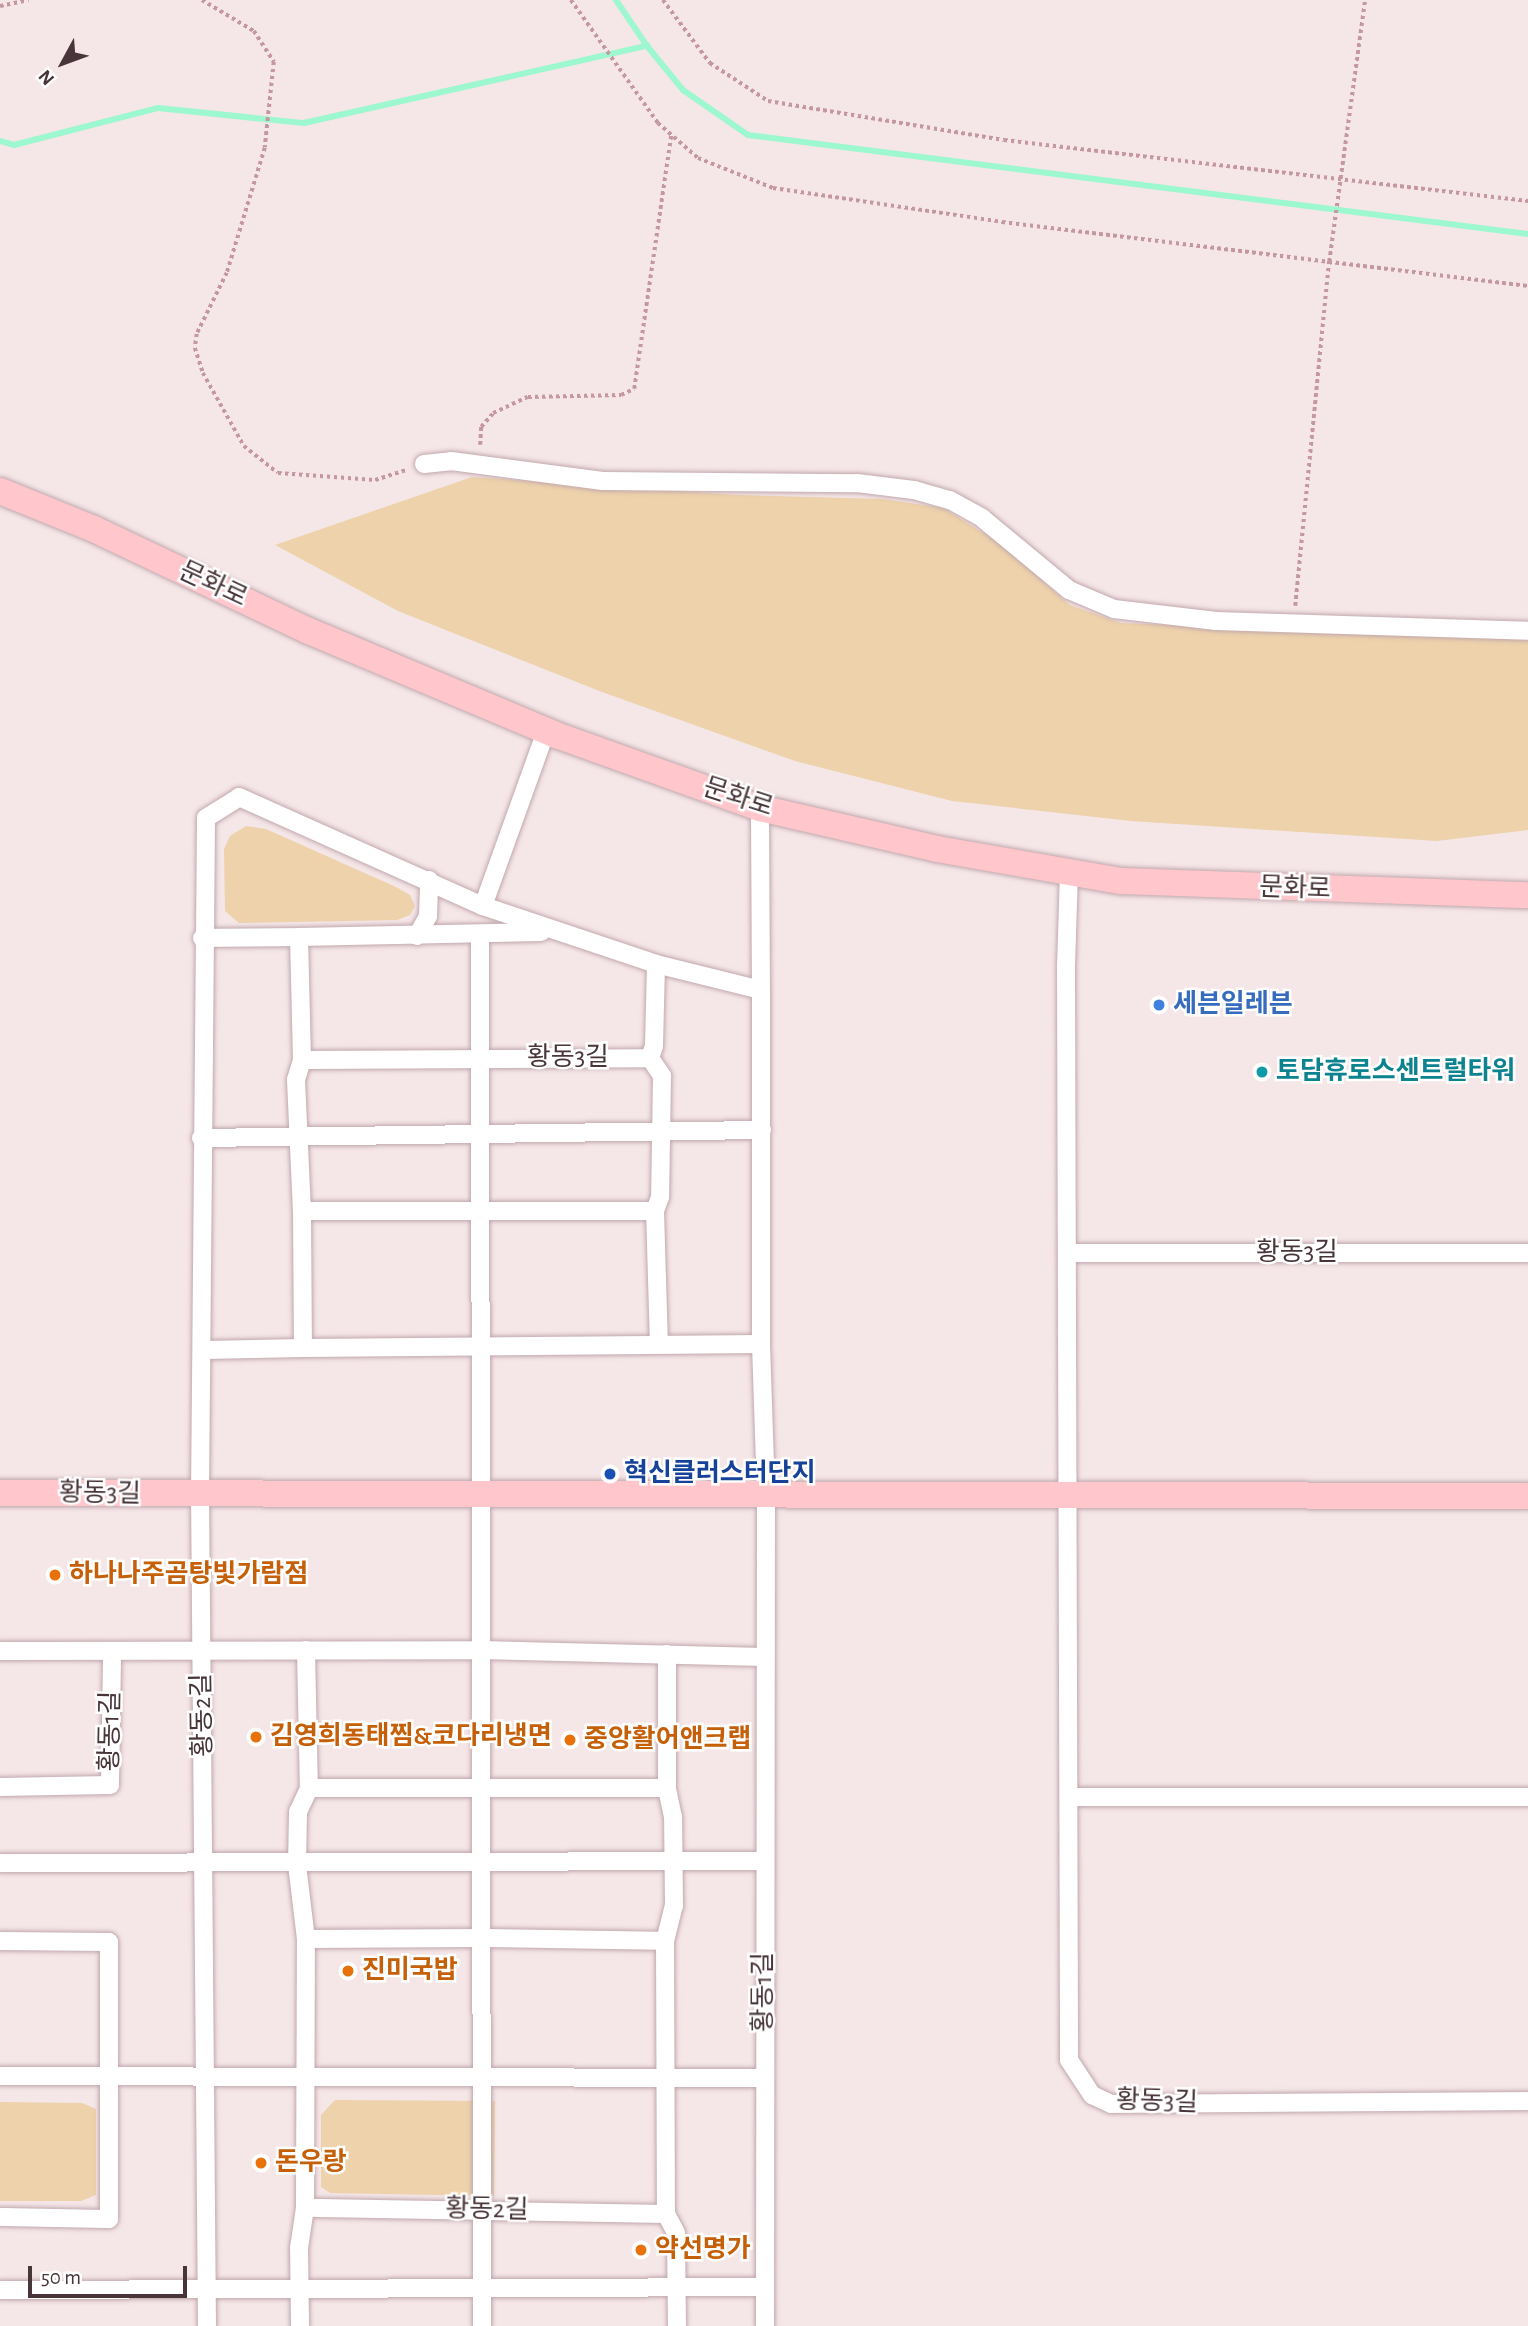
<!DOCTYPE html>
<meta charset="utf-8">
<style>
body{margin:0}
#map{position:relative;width:1528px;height:2326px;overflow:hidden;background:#f5e6e8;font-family:"Alegreya Sans","Noto Sans KR",sans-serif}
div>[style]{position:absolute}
.green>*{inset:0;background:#edd2ab}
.stream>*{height:6px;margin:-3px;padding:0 3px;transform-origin:3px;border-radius:3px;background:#9df7cf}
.path>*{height:3.5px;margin-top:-1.75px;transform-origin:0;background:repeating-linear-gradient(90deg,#c497a1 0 3.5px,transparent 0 7px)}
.roads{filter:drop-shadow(0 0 2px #c1a8ad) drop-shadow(0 0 2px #c1a8ad)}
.street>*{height:18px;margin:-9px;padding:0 9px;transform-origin:9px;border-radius:9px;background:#fff}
.secondary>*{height:26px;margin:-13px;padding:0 13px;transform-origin:13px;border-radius:13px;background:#ffc6cb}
.dots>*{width:19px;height:19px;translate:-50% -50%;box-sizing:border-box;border:4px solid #fff;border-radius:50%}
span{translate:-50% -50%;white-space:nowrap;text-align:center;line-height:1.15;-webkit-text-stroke:5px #fff;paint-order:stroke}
.street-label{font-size:26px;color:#483539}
.shop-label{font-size:26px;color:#366cbe;font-weight:700}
.left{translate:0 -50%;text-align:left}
.culture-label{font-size:26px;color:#0d838f;font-weight:700}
.transit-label{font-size:26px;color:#164399;font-weight:700}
.food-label{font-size:26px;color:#c56008;font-weight:700}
.north{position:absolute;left:28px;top:28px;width:70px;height:70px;-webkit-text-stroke:5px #fff;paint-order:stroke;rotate:229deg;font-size:19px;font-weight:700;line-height:28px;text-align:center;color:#483539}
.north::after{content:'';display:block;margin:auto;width:24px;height:32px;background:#483539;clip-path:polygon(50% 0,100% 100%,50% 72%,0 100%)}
.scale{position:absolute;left:28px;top:2266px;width:159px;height:32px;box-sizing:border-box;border:4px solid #483539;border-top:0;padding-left:9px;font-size:21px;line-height:24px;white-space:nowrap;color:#483539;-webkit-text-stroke:5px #fff;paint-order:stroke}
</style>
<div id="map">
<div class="green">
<i style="clip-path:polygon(472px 477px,739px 495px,883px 499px,943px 508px,998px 542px,1070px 605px,1121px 623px,1528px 638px,1528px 830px,1437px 841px,1131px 821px,952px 801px,795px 761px,602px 692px,398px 611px,275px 545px)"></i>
<i style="clip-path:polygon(246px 826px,266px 829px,396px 887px,410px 895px,415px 906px,410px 915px,397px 920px,239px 923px,225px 911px,224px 849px,230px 836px)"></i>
<i style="clip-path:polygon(335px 2100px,495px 2101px,494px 2196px,330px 2193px,321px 2187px,321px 2115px)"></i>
<i style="clip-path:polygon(0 2102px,82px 2103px,96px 2109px,96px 2195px,81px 2201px,0 2201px)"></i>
</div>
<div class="stream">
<i style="left:616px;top:0;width:55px;rotate:56deg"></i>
<i style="left:0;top:141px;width:15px;rotate:16deg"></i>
<i style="left:14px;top:145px;width:149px;rotate:-14.4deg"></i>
<i style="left:158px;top:108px;width:147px;rotate:5.9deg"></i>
<i style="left:304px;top:123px;width:352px;rotate:-12.7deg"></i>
<i style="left:647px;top:46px;width:57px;rotate:50.7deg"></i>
<i style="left:683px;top:90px;width:79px;rotate:34.7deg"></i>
<i style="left:748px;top:135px;width:786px;rotate:7.23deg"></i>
</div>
<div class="path">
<i style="left:202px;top:0;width:61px;rotate:30.8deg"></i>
<i style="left:254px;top:31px;width:37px;rotate:57deg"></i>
<i style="left:274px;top:62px;width:86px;rotate:96deg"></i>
<i style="left:265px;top:148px;width:131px;rotate:106.9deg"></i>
<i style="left:227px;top:273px;width:68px;rotate:116.2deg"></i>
<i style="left:197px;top:334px;width:14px;rotate:98deg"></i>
<i style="left:195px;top:348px;width:26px;rotate:72deg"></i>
<i style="left:203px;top:373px;width:84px;rotate:60.7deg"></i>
<i style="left:244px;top:446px;width:43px;rotate:38.5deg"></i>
<i style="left:278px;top:473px;width:97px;rotate:4.1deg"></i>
<i style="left:375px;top:480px;width:33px;rotate:-18deg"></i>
<i style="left:571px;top:0;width:151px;rotate:54.7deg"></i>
<i style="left:658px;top:123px;width:53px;rotate:41.2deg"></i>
<i style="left:698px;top:158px;width:81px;rotate:21.8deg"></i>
<i style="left:773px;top:188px;width:232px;rotate:8.4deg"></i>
<i style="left:1002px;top:222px;width:530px;rotate:6.94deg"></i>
<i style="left:663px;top:0;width:79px;rotate:53.3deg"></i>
<i style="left:710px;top:63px;width:69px;rotate:33.2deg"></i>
<i style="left:768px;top:101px;width:239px;rotate:9.4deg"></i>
<i style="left:1004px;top:140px;width:528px;rotate:6.64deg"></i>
<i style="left:0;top:6px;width:29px;rotate:-12deg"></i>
<i style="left:480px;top:445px;width:18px;rotate:-87deg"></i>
<i style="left:481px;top:427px;width:18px;rotate:-49deg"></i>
<i style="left:493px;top:413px;width:38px;rotate:-25deg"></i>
<i style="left:528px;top:397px;width:93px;rotate:-1.2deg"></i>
<i style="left:621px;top:395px;width:14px;rotate:-25deg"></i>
<i style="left:634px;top:389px;width:258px;rotate:-81.7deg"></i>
<i style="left:1295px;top:606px;width:346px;rotate:-84.4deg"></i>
<i style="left:1329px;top:262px;width:264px;rotate:-82.2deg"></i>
</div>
<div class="roads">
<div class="street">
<i style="left:424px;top:464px;width:27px;rotate:-6deg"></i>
<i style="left:451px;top:461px;width:153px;rotate:7.5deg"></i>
<i style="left:603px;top:481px;width:254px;rotate:0.5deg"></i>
<i style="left:857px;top:483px;width:57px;rotate:7deg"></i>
<i style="left:914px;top:490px;width:37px;rotate:16deg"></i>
<i style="left:950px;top:500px;width:37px;rotate:29deg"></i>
<i style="left:982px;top:518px;width:113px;rotate:39.6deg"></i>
<i style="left:1069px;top:590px;width:49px;rotate:22.9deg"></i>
<i style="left:1114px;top:609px;width:103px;rotate:6.7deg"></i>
<i style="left:1216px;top:621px;width:312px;rotate:1.8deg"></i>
<i style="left:760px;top:808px;width:182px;rotate:89.7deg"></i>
<i style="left:1069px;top:872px;width:93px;rotate:91.8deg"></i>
<i style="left:1066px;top:965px;width:1095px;rotate:89.84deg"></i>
<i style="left:1069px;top:2060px;width:42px;rotate:56.7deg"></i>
<i style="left:1092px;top:2095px;width:21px;rotate:25deg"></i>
<i style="left:1111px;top:2104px;width:417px;rotate:-0.4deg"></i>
<i style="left:483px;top:906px;width:186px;rotate:-70.2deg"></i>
<i style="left:541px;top:932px;width:242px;rotate:178.8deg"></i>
<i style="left:299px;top:937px;width:123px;rotate:88.6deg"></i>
<i style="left:302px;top:1060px;width:348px;rotate:-0.3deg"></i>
<i style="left:650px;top:1058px;width:13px;rotate:-72deg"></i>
<i style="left:654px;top:1046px;width:82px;rotate:-88.6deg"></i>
<i style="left:656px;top:964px;width:108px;rotate:13.9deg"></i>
<i style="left:761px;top:990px;width:354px;rotate:90deg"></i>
<i style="left:480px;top:935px;width:1391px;rotate:89.92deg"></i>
<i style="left:417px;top:936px;width:23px;rotate:-61deg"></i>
<i style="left:428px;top:916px;width:36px;rotate:-88deg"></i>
<i style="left:202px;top:938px;width:97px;rotate:-0.6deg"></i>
<i style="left:650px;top:1058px;width:22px;rotate:56deg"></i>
<i style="left:662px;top:1076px;width:121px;rotate:90.9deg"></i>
<i style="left:660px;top:1197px;width:15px;rotate:110deg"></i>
<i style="left:655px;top:1211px;width:131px;rotate:88.3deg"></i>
<i style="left:302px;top:1060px;width:21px;rotate:107deg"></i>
<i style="left:296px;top:1080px;width:131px;rotate:87.4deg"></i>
<i style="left:201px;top:1138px;width:561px;rotate:-0.82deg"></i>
<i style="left:655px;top:1211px;width:353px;rotate:180deg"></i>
<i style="left:302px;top:1211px;width:137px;rotate:89.6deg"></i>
<i style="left:303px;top:1348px;width:458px;rotate:-0.5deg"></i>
<i style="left:761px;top:1344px;width:150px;rotate:88.1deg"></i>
<i style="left:766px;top:1494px;width:832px;rotate:90.07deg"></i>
<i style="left:1067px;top:1253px;width:461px"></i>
<i style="left:204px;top:1350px;width:99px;rotate:-1.2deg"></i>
<i style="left:306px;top:1650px;width:138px;rotate:88.8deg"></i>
<i style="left:309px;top:1788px;width:358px"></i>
<i style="left:667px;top:1788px;width:134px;rotate:-90deg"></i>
<i style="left:0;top:1651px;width:481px;rotate:-0.1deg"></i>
<i style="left:481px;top:1650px;width:282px;rotate:1.4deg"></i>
<i style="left:0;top:1787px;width:110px;rotate:-1deg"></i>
<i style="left:110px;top:1785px;width:133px;rotate:-89.1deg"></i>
<i style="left:1072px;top:1797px;width:456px"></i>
<i style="left:0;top:1863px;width:764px;rotate:-0.15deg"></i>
<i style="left:480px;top:1938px;width:185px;rotate:0.9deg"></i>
<i style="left:665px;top:1941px;width:273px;rotate:89.8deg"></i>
<i style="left:666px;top:2214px;width:361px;rotate:-179deg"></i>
<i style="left:305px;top:2208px;width:269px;rotate:-89.8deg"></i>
<i style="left:306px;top:1939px;width:174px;rotate:-0.3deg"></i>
<i style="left:306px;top:1939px;width:75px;rotate:-96.9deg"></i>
<i style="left:297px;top:1865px;width:53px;rotate:-88.9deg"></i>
<i style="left:298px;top:1812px;width:26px;rotate:-65deg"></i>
<i style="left:0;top:1941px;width:109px;rotate:0.5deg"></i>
<i style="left:109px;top:1942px;width:277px;rotate:90deg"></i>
<i style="left:109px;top:2219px;width:109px;rotate:-178.9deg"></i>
<i style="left:665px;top:1941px;width:36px;rotate:-76deg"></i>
<i style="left:674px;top:1906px;width:89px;rotate:-90.6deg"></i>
<i style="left:673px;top:1817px;width:30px;rotate:-102deg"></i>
<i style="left:0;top:2076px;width:763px;rotate:0.15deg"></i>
<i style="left:666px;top:2214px;width:21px;rotate:62deg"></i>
<i style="left:676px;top:2233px;width:93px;rotate:89.4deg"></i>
<i style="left:0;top:2290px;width:765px;rotate:-0.22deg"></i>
<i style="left:207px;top:2326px;width:831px;rotate:-90.48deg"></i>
<i style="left:200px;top:1495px;width:677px;rotate:-89.49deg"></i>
<i style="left:206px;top:818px;width:39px;rotate:-32deg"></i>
<i style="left:239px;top:797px;width:267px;rotate:24.1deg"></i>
<i style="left:483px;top:906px;width:182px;rotate:18.5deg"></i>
<i style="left:300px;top:2326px;width:78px;rotate:-90.7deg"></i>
<i style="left:299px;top:2248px;width:40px;rotate:-81.5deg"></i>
</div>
<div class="secondary">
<i style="left:0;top:491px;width:101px;rotate:22deg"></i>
<i style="left:94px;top:529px;width:238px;rotate:25.4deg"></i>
<i style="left:309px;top:631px;width:268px;rotate:22.8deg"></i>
<i style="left:556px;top:735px;width:217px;rotate:19.7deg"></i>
<i style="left:760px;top:808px;width:182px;rotate:13deg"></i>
<i style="left:937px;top:849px;width:187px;rotate:9.9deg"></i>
<i style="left:1121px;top:881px;width:407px;rotate:2deg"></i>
<i style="left:0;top:1493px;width:1528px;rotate:0.11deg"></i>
</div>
</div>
<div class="dots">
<i style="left:1159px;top:1005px;background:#3f7fe0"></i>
<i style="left:1262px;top:1072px;background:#0f9aa8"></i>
<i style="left:610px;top:1474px;background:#1a4fb4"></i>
<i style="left:55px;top:1575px;background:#e8710a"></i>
<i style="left:256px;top:1737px;background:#e8710a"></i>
<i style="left:570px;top:1740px;background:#e8710a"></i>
<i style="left:348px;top:1971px;background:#e8710a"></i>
<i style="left:261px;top:2163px;background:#e8710a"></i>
<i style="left:641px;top:2250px;background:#e8710a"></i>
</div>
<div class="street-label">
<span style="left:213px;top:585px;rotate:25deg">문화로</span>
<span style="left:738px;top:798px;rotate:18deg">문화로</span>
<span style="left:1295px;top:889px;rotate:2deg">문화로</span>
<span style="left:568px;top:1058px">황동3길</span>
<span style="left:1297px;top:1253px">황동3길</span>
<span style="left:100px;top:1494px;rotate:1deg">황동3길</span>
<span style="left:203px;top:1715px;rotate:-91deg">황동2길</span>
<span style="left:111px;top:1731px;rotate:-89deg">황동1길</span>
<span style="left:764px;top:1992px;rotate:-90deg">황동1길</span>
<span style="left:1157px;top:2102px;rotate:2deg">황동3길</span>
<span style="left:487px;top:2210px;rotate:1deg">황동2길</span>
</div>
<div class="shop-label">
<span class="left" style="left:1173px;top:1005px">세븐일레븐</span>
</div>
<div class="culture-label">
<span class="left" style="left:1276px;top:1072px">토담휴로스센트럴타워</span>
</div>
<div class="transit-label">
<span class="left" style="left:624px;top:1474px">혁신클러스터단지</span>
</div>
<div class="food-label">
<span class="left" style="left:69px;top:1575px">하나나주곰탕빛가람점</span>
<span class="left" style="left:270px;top:1737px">김영희동태찜&amp;코다리냉면</span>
<span class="left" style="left:584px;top:1740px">중앙활어앤크랩</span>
<span class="left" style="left:362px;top:1971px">진미국밥</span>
<span class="left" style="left:275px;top:2163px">돈우랑</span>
<span class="left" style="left:655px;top:2250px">약선명가</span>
</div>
<div class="north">N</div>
<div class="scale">50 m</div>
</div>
